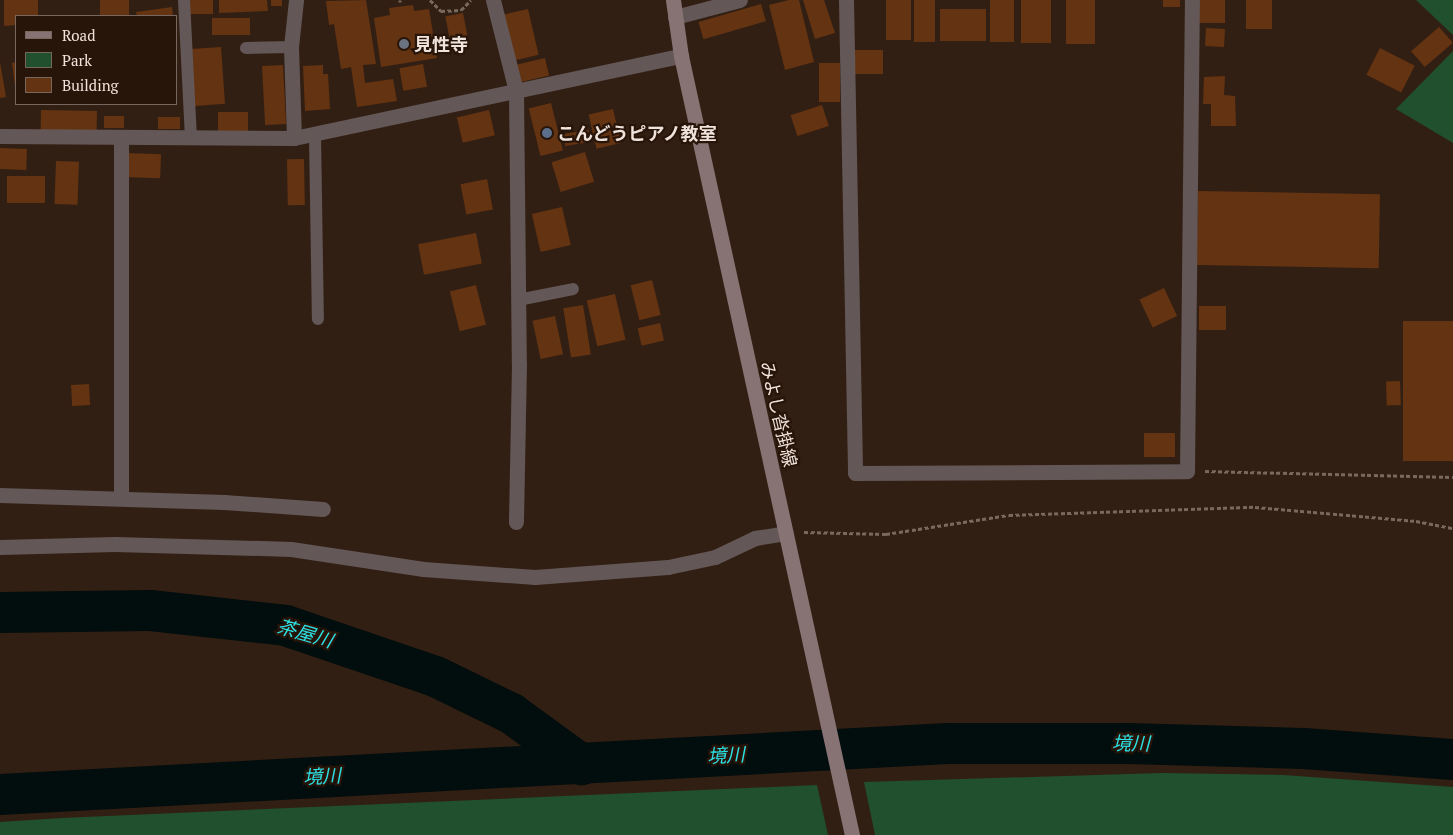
<!DOCTYPE html>
<meta charset="utf-8">
<style>
body{margin:0}
#map{position:relative;width:1453px;height:835px;overflow:hidden;background:#321f13;font-family:"PT Serif","Noto Sans JP",serif}
div>[style]{position:absolute}
.green>*{inset:0;background:#20502d}
.river>*{height:41px;margin:-20.5px;padding:0 20.5px;transform-origin:20.5px;border-radius:20.5px;background:#020d0d}
.building>*{inset:0;background:#643311;transform-origin:0 0}
.path>*{height:3px;margin-top:-1.5px;transform-origin:0;background:repeating-linear-gradient(90deg,#79685e 0 4px,transparent 0 6.5px)}
.lane>*{height:12px;margin:-6px;padding:0 6px;transform-origin:6px;border-radius:6px;background:#635757}
.street>*{height:15px;margin:-7.5px;padding:0 7.5px;transform-origin:7.5px;border-radius:7.5px;background:#635757}
.secondary>*{height:15px;margin:-7.5px;padding:0 7.5px;transform-origin:7.5px;border-radius:7.5px;background:#877373}
.dots>*{width:14px;height:14px;translate:-50% -50%;box-sizing:border-box;border:2px solid #28150a;border-radius:50%}
span{translate:-50% -50%;white-space:nowrap;text-align:center;line-height:1.15;-webkit-text-stroke:4.5px #28150a;paint-order:stroke}
.poi-label{font-size:18px;color:#f0e3db;font-weight:700}
.left{translate:0 -50%;text-align:left}
.street-label{font-size:18px;color:#f0e3db}
.water-label{font-size:19px;color:#2ce1e4;font-style:italic}
.legend{position:absolute;left:15px;top:15px;width:162px;height:90px;box-sizing:border-box;background:#28150a;border:1px solid #78675e;margin:0;padding:6px 9px;list-style:none;font-size:15px;color:#f0e3db}
.legend li{display:flex;align-items:center;gap:10px;height:25px}
.legend b{width:25px;border:1px solid #78675e}
</style>
<div id="map">
<div class="green">
<i style="clip-path:polygon(1416px 0,1453px 0,1453px 35px)"></i>
<i style="clip-path:polygon(1453px 51px,1453px 143px,1396px 109px)"></i>
<i style="clip-path:polygon(1162px 773px,1283px 775px,1453px 787px,1453px 835px,875px 835px,864px 782px)"></i>
<i style="clip-path:polygon(817px 785px,828px 835px,0 835px,0 822px,62px 818px)"></i>
</div>
<div class="river">
<i style="left:0;top:612px;width:150px;rotate:-0.8deg"></i>
<i style="left:150px;top:610px;width:136px;rotate:6.3deg"></i>
<i style="left:285px;top:625px;width:158px;rotate:18.8deg"></i>
<i style="left:435px;top:676px;width:85px;rotate:26deg"></i>
<i style="left:511px;top:713px;width:87px;rotate:36.1deg"></i>
<i style="left:0;top:794px;width:948px;rotate:-3.08deg"></i>
<i style="left:947px;top:743px;width:180px"></i>
<i style="left:1127px;top:743px;width:176px;rotate:1.6deg"></i>
<i style="left:1303px;top:748px;width:150px;rotate:4.2deg"></i>
</div>
<div class="building">
<i style="clip-path:polygon(4px 0,38px 0,38px 16px,16px 16px,16px 25px,4px 26px)"></i>
<i style="left:100px;top:0;width:29px;height:16px"></i>
<i style="left:190px;top:0;width:23px;height:14px"></i>
<i style="clip-path:polygon(219px 0,267px 0,268px 11px,219px 13px)"></i>
<i style="left:271px;top:0;width:11px;height:6px"></i>
<i style="clip-path:polygon(366px 0,376px 64px,363px 65px,365px 83px,393px 79px,397px 101px,357px 107px,351px 67px,341px 69px,334px 24px,329px 25px,326px 1px)"></i>
<i style="clip-path:polygon(789px 0,799px 0,814px 62px,785px 70px,769px 5px)"></i>
<i style="clip-path:polygon(803px 0,824px 0,835px 33px,815px 39px)"></i>
<i style="left:886px;top:0;width:25px;height:40px"></i>
<i style="left:914px;top:0;width:21px;height:42px"></i>
<i style="left:990px;top:0;width:24px;height:42px"></i>
<i style="left:1021px;top:0;width:30px;height:43px"></i>
<i style="left:1066px;top:0;width:29px;height:44px"></i>
<i style="left:1163px;top:0;width:17px;height:7px"></i>
<i style="left:1199px;top:0;width:26px;height:23px"></i>
<i style="left:1246px;top:0;width:26px;height:29px"></i>
<i style="left:761px;top:4px;width:18px;height:65px;rotate:74deg"></i>
<i style="clip-path:polygon(413px 5px,414px 11px,429px 9px,437px 58px,381px 67px,374px 18px,390px 15px,389px 8px)"></i>
<i style="clip-path:polygon(172px 7px,173px 16px,137px 16px,136px 12px)"></i>
<i style="left:528px;top:9px;width:47px;height:26px;rotate:77deg"></i>
<i style="left:940px;top:9px;width:46px;height:32px"></i>
<i style="left:463px;top:13px;width:31px;height:18px;rotate:79deg"></i>
<i style="left:250px;top:18px;width:17px;height:38px;rotate:90deg"></i>
<i style="left:1439px;top:27px;width:21px;height:37px;rotate:49deg"></i>
<i style="left:1206px;top:28px;width:19px;height:18px;rotate:3deg"></i>
<i style="left:221px;top:47px;width:57px;height:30px;rotate:86deg"></i>
<i style="left:1380px;top:48px;width:39px;height:30px;rotate:27deg"></i>
<i style="left:852px;top:50px;width:31px;height:24px"></i>
<i style="left:545px;top:58px;width:18px;height:33px;rotate:77deg"></i>
<i style="clip-path:polygon(0 62px,6px 97px,0 98px)"></i>
<i style="clip-path:polygon(16px 62px,16px 86px,15px 86px,12px 63px)"></i>
<i style="left:819px;top:63px;width:21px;height:39px"></i>
<i style="left:423px;top:64px;width:23px;height:24px;rotate:80deg"></i>
<i style="left:283px;top:65px;width:59px;height:21px;rotate:87deg"></i>
<i style="clip-path:polygon(323px 65px,323px 74px,328px 74px,330px 109px,305px 111px,303px 66px)"></i>
<i style="clip-path:polygon(1225px 76px,1224px 95px,1235px 96px,1236px 126px,1211px 126px,1211px 104px,1203px 104px,1204px 77px)"></i>
<i style="left:551px;top:103px;width:49px;height:23px;rotate:76deg"></i>
<i style="left:822px;top:105px;width:22px;height:33px;rotate:72deg"></i>
<i style="left:613px;top:109px;width:35px;height:25px;rotate:77deg"></i>
<i style="left:41px;top:110px;width:56px;height:20px;rotate:1deg"></i>
<i style="left:489px;top:110px;width:26px;height:33px;rotate:77deg"></i>
<i style="left:218px;top:112px;width:30px;height:20px"></i>
<i style="left:124px;top:116px;width:12px;height:20px;rotate:90deg"></i>
<i style="left:180px;top:117px;width:12px;height:22px;rotate:90deg"></i>
<i style="left:589px;top:130px;width:12px;height:26px;rotate:81deg"></i>
<i style="left:0;top:148px;width:27px;height:21px;rotate:2deg"></i>
<i style="left:585px;top:152px;width:31px;height:35px;rotate:73deg"></i>
<i style="left:126px;top:153px;width:35px;height:24px;rotate:2deg"></i>
<i style="left:304px;top:159px;width:46px;height:17px;rotate:89deg"></i>
<i style="left:56px;top:161px;width:23px;height:43px;rotate:2deg"></i>
<i style="left:7px;top:176px;width:38px;height:27px"></i>
<i style="left:487px;top:179px;width:31px;height:27px;rotate:79deg"></i>
<i style="left:1198px;top:191px;width:182px;height:74px;rotate:1deg"></i>
<i style="left:562px;top:207px;width:39px;height:31px;rotate:77deg"></i>
<i style="left:476px;top:233px;width:31px;height:59px;rotate:79deg"></i>
<i style="left:652px;top:280px;width:36px;height:22px;rotate:76deg"></i>
<i style="left:476px;top:285px;width:41px;height:27px;rotate:76deg"></i>
<i style="left:1164px;top:288px;width:31px;height:27px;rotate:65deg"></i>
<i style="left:615px;top:294px;width:47px;height:29px;rotate:77deg"></i>
<i style="left:583px;top:305px;width:50px;height:20px;rotate:81deg"></i>
<i style="left:1199px;top:306px;width:27px;height:24px"></i>
<i style="left:555px;top:316px;width:39px;height:23px;rotate:78deg"></i>
<i style="left:1403px;top:321px;width:50px;height:140px"></i>
<i style="left:660px;top:323px;width:18px;height:23px;rotate:77deg"></i>
<i style="left:1400px;top:381px;width:24px;height:14px;rotate:88deg"></i>
<i style="left:89px;top:384px;width:21px;height:18px;rotate:87deg"></i>
<i style="left:1175px;top:433px;width:24px;height:31px;rotate:90deg"></i>
</div>
<div class="path">
<i style="left:400px;top:0;width:2px;rotate:90deg"></i>
<i style="left:430px;top:0;width:16px;rotate:45deg"></i>
<i style="left:441px;top:11px;width:20px;rotate:-3deg"></i>
<i style="left:461px;top:10px;width:14px;rotate:-45deg"></i>
<i style="left:1205px;top:471px;width:248px;rotate:1.4deg"></i>
<i style="left:804px;top:532px;width:82px;rotate:1.4deg"></i>
<i style="left:886px;top:534px;width:124px;rotate:-8.8deg"></i>
<i style="left:1009px;top:515px;width:246px;rotate:-1.9deg"></i>
<i style="left:1255px;top:507px;width:162px;rotate:5deg"></i>
<i style="left:1416px;top:521px;width:38px;rotate:11deg"></i>
</div>
<div class="lane">
<i style="left:184px;top:0;width:139px;rotate:87.1deg"></i>
<i style="left:246px;top:48px;width:45px;rotate:-1.3deg"></i>
<i style="left:315px;top:135px;width:184px;rotate:89.1deg"></i>
<i style="left:518px;top:300px;width:56px;rotate:-11.3deg"></i>
</div>
<div class="street">
<i style="left:493px;top:0;width:94px;rotate:75.8deg"></i>
<i style="left:516px;top:91px;width:273px;rotate:89.4deg"></i>
<i style="left:519px;top:364px;width:158px;rotate:91.1deg"></i>
<i style="left:846px;top:0;width:473px;rotate:88.9deg"></i>
<i style="left:855px;top:473px;width:332px;rotate:-0.3deg"></i>
<i style="left:1187px;top:471px;width:471px;rotate:-89.4deg"></i>
<i style="left:675px;top:17px;width:67px;rotate:-14.7deg"></i>
<i style="left:0;top:136px;width:294px;rotate:0.4deg"></i>
<i style="left:294px;top:138px;width:396px;rotate:-12deg"></i>
<i style="left:121px;top:137px;width:361px;rotate:90deg"></i>
<i style="left:294px;top:138px;width:91px;rotate:-91.9deg"></i>
<i style="left:291px;top:47px;width:47px;rotate:-83.9deg"></i>
<i style="left:0;top:495px;width:224px;rotate:1.8deg"></i>
<i style="left:224px;top:502px;width:99px;rotate:4deg"></i>
<i style="left:0;top:547px;width:115px;rotate:-1.5deg"></i>
<i style="left:115px;top:544px;width:176px;rotate:1.6deg"></i>
<i style="left:291px;top:549px;width:134px;rotate:8.6deg"></i>
<i style="left:423px;top:569px;width:112px;rotate:4.1deg"></i>
<i style="left:535px;top:577px;width:133px;rotate:-4.3deg"></i>
<i style="left:668px;top:567px;width:48px;rotate:-12deg"></i>
<i style="left:715px;top:557px;width:44px;rotate:-25.4deg"></i>
<i style="left:755px;top:538px;width:31px;rotate:-9deg"></i>
</div>
<div class="secondary">
<i style="left:673px;top:0;width:57px;rotate:81.9deg"></i>
<i style="left:681px;top:56px;width:798px;rotate:77.62deg"></i>
</div>
<div class="dots">
<i style="left:404px;top:44px;background:#6b7280"></i>
<i style="left:547px;top:133px;background:#5c6f8a"></i>
</div>
<div class="poi-label">
<span class="left" style="left:414px;top:44px">見性寺</span>
<span class="left" style="left:557px;top:133px">こんどうピアノ教室</span>
</div>
<div class="street-label">
<span style="left:779px;top:414px;rotate:77deg">みよし沓掛線</span>
</div>
<div class="water-label">
<span style="left:305px;top:633px;rotate:16deg">茶屋川</span>
<span style="left:1131px;top:743px;rotate:1deg">境川</span>
<span style="left:726px;top:755px;rotate:-3deg">境川</span>
<span style="left:322px;top:776px;rotate:-3deg">境川</span>
</div>
<ul class="legend">
<li><b style="height:6px;background:#877373"></b>Road</li>
<li><b style="height:14px;background:#20502d"></b>Park</li>
<li><b style="height:14px;background:#643311"></b>Building</li>
</ul>
</div>
